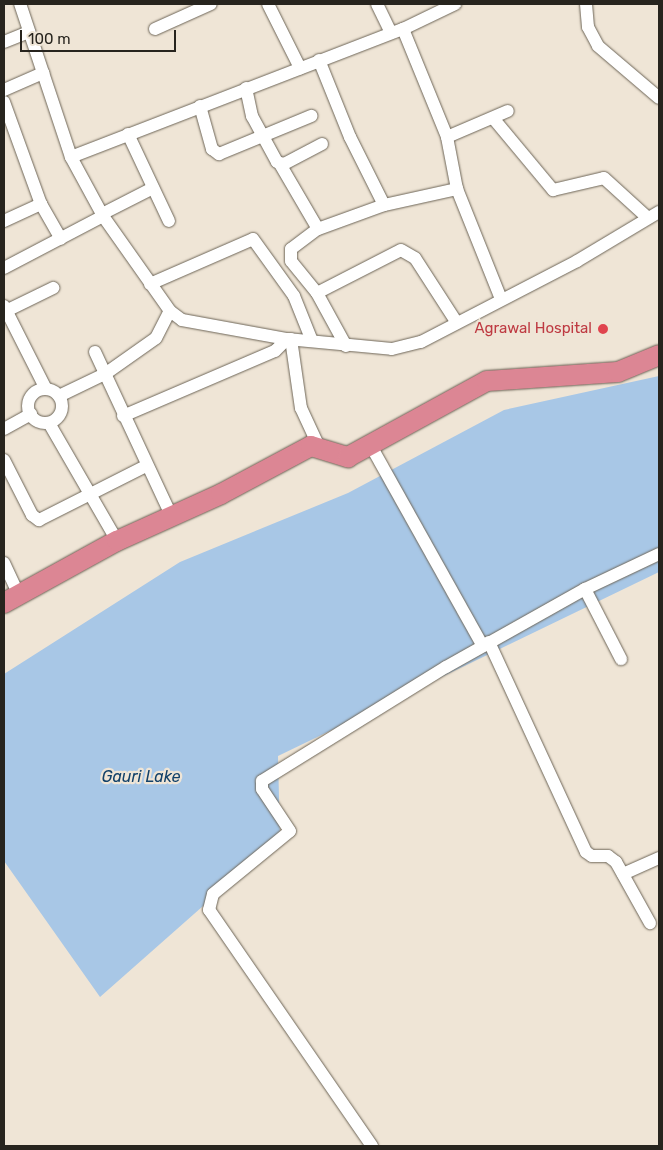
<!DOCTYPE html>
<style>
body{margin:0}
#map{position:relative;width:663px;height:1150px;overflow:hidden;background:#efe5d6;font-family:Rubik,sans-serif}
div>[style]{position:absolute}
.water>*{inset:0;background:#a8c7e6}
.roads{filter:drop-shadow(0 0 1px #6d6557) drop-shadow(0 0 1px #6d6557)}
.minor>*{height:12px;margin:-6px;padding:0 6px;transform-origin:6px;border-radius:6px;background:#fff}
.minor>.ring{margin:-6px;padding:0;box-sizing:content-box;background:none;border:12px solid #fff;border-radius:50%}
.trunk>*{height:20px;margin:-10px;padding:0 10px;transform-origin:10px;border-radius:10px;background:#dc8694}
.dots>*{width:14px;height:14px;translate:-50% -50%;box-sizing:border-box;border:2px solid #efe5d6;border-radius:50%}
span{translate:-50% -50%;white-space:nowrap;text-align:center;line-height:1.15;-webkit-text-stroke:4.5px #efe5d6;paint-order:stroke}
.health-label{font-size:15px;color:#be3a42}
.right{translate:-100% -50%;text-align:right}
.water-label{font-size:16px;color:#124169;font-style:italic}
.frame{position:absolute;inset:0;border:5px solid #27241e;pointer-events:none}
.scale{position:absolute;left:20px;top:30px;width:156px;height:22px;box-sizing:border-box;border:2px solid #27241e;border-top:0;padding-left:6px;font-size:15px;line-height:18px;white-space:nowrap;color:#27241e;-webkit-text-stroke:4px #efe5d6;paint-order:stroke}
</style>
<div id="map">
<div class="water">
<i style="clip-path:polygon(659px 376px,659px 572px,278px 756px,280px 838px,100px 997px,4px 861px,4px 674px,180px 562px,348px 493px,504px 410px)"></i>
</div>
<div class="roads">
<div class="minor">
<i style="left:268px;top:4px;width:72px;rotate:63.4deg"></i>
<i style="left:377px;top:4px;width:32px;rotate:64deg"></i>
<i style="left:586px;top:4px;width:23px;rotate:85deg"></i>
<i style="left:588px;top:27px;width:21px;rotate:62deg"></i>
<i style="left:598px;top:46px;width:80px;rotate:40.4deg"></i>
<i style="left:155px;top:29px;width:61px;rotate:-24.1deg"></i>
<i style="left:403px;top:29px;width:117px;rotate:67.8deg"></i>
<i style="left:447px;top:137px;width:53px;rotate:79.1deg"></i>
<i style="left:457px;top:189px;width:118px;rotate:68.2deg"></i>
<i style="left:4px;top:42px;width:27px;rotate:-22deg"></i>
<i style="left:319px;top:60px;width:83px;rotate:68.1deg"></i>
<i style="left:350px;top:137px;width:76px;rotate:63.4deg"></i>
<i style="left:246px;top:88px;width:29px;rotate:78deg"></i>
<i style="left:252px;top:116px;width:52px;rotate:61.5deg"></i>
<i style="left:277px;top:162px;width:7px;rotate:16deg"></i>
<i style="left:284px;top:164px;width:43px;rotate:-27.8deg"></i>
<i style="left:4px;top:90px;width:43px;rotate:-23.6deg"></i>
<i style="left:4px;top:102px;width:109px;rotate:70.1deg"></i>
<i style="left:41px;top:204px;width:40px;rotate:60.3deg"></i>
<i style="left:200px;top:106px;width:45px;rotate:74.4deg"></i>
<i style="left:212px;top:149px;width:9px;rotate:36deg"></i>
<i style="left:219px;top:154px;width:100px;rotate:-22.4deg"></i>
<i style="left:493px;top:118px;width:94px;rotate:50.2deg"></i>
<i style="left:553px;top:190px;width:52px;rotate:-13.2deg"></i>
<i style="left:604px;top:178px;width:59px;rotate:42.3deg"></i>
<i style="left:128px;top:134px;width:96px;rotate:64.8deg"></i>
<i style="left:447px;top:137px;width:66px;rotate:-23.1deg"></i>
<i style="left:71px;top:157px;width:356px;rotate:-21.1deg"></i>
<i style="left:403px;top:29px;width:58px;rotate:-25.7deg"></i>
<i style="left:280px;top:164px;width:75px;rotate:59.7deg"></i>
<i style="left:102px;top:214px;width:57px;rotate:-27deg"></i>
<i style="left:103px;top:216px;width:116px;rotate:54.8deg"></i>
<i style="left:170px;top:311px;width:15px;rotate:37deg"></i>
<i style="left:182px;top:320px;width:107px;rotate:10.3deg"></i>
<i style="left:287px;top:339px;width:105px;rotate:5.4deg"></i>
<i style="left:392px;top:349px;width:30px;rotate:-14deg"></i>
<i style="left:421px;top:342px;width:176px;rotate:-27.4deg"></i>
<i style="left:577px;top:261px;width:96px;rotate:-30.9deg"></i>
<i style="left:4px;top:221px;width:41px;rotate:-24.7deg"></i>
<i style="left:4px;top:268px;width:112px;rotate:-27.7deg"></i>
<i style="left:103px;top:216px;width:67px;rotate:-118.5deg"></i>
<i style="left:71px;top:157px;width:161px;rotate:-108.4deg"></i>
<i style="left:150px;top:284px;width:112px;rotate:-23.6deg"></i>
<i style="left:253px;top:239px;width:70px;rotate:54.3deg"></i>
<i style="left:294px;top:296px;width:48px;rotate:68.2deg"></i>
<i style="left:317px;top:293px;width:94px;rotate:-27.1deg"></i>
<i style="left:401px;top:250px;width:16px;rotate:30deg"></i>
<i style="left:415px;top:258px;width:77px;rotate:57.1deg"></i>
<i style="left:4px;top:306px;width:93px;rotate:63.2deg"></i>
<i style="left:4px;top:312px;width:55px;rotate:-26.1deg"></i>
<i style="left:291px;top:339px;width:70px;rotate:81.8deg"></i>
<i style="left:301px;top:408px;width:43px;rotate:65.2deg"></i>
<i style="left:346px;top:346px;width:60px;rotate:-118.7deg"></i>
<i style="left:317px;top:293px;width:41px;rotate:-129.1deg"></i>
<i style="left:291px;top:261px;width:12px;rotate:-90deg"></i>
<i style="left:291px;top:249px;width:34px;rotate:-37deg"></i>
<i style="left:318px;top:229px;width:70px;rotate:-20deg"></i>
<i style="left:384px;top:205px;width:75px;rotate:-12.4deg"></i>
<i style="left:95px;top:352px;width:182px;rotate:65deg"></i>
<i class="ring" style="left:28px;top:389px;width:22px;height:22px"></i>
<i style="left:59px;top:396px;width:51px;rotate:-25.6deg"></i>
<i style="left:105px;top:374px;width:62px;rotate:-35.2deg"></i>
<i style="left:156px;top:338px;width:30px;rotate:-63deg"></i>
<i style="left:123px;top:416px;width:165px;rotate:-23.2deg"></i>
<i style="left:275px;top:351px;width:17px;rotate:-45deg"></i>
<i style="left:49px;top:423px;width:136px;rotate:60deg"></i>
<i style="left:4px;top:429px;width:31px;rotate:-29deg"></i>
<i style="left:371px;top:446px;width:229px;rotate:60.8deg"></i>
<i style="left:4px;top:460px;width:62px;rotate:63deg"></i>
<i style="left:32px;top:515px;width:9px;rotate:36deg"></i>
<i style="left:39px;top:520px;width:120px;rotate:-26.8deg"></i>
<i style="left:4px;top:563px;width:35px;rotate:65deg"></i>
<i style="left:585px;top:589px;width:79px;rotate:62.8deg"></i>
<i style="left:489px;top:642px;width:231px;rotate:65.2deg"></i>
<i style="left:586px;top:852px;width:7px;rotate:34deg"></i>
<i style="left:592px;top:856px;width:16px"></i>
<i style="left:608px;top:856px;width:10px;rotate:37deg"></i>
<i style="left:616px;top:862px;width:70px;rotate:60.9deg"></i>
<i style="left:623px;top:874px;width:39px;rotate:-24deg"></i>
<i style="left:372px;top:1146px;width:287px;rotate:-124.6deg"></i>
<i style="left:209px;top:910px;width:16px;rotate:-76deg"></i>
<i style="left:213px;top:894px;width:99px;rotate:-39.3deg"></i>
<i style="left:290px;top:831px;width:50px;rotate:-123.7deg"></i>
<i style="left:262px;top:789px;width:8px;rotate:-90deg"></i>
<i style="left:262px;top:781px;width:216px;rotate:-31.8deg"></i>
<i style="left:446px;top:667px;width:159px;rotate:-29.3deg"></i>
<i style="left:585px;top:589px;width:82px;rotate:-25.3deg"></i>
</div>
<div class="trunk">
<i style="left:4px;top:603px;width:129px;rotate:-28.8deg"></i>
<i style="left:117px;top:541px;width:114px;rotate:-24.3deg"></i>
<i style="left:221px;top:494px;width:102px;rotate:-28.1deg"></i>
<i style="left:311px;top:446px;width:39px;rotate:17deg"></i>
<i style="left:348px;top:457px;width:158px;rotate:-28.7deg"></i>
<i style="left:487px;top:381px;width:131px;rotate:-3.9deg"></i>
<i style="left:618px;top:372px;width:44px;rotate:-22.5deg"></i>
</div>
</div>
<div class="dots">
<i style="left:603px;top:329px;background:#e0444e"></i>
</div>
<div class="health-label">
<span class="right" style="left:592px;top:329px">Agrawal Hospital</span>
</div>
<div class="water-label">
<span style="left:141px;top:777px">Gauri Lake</span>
</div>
<div class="frame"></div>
<div class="scale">100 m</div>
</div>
